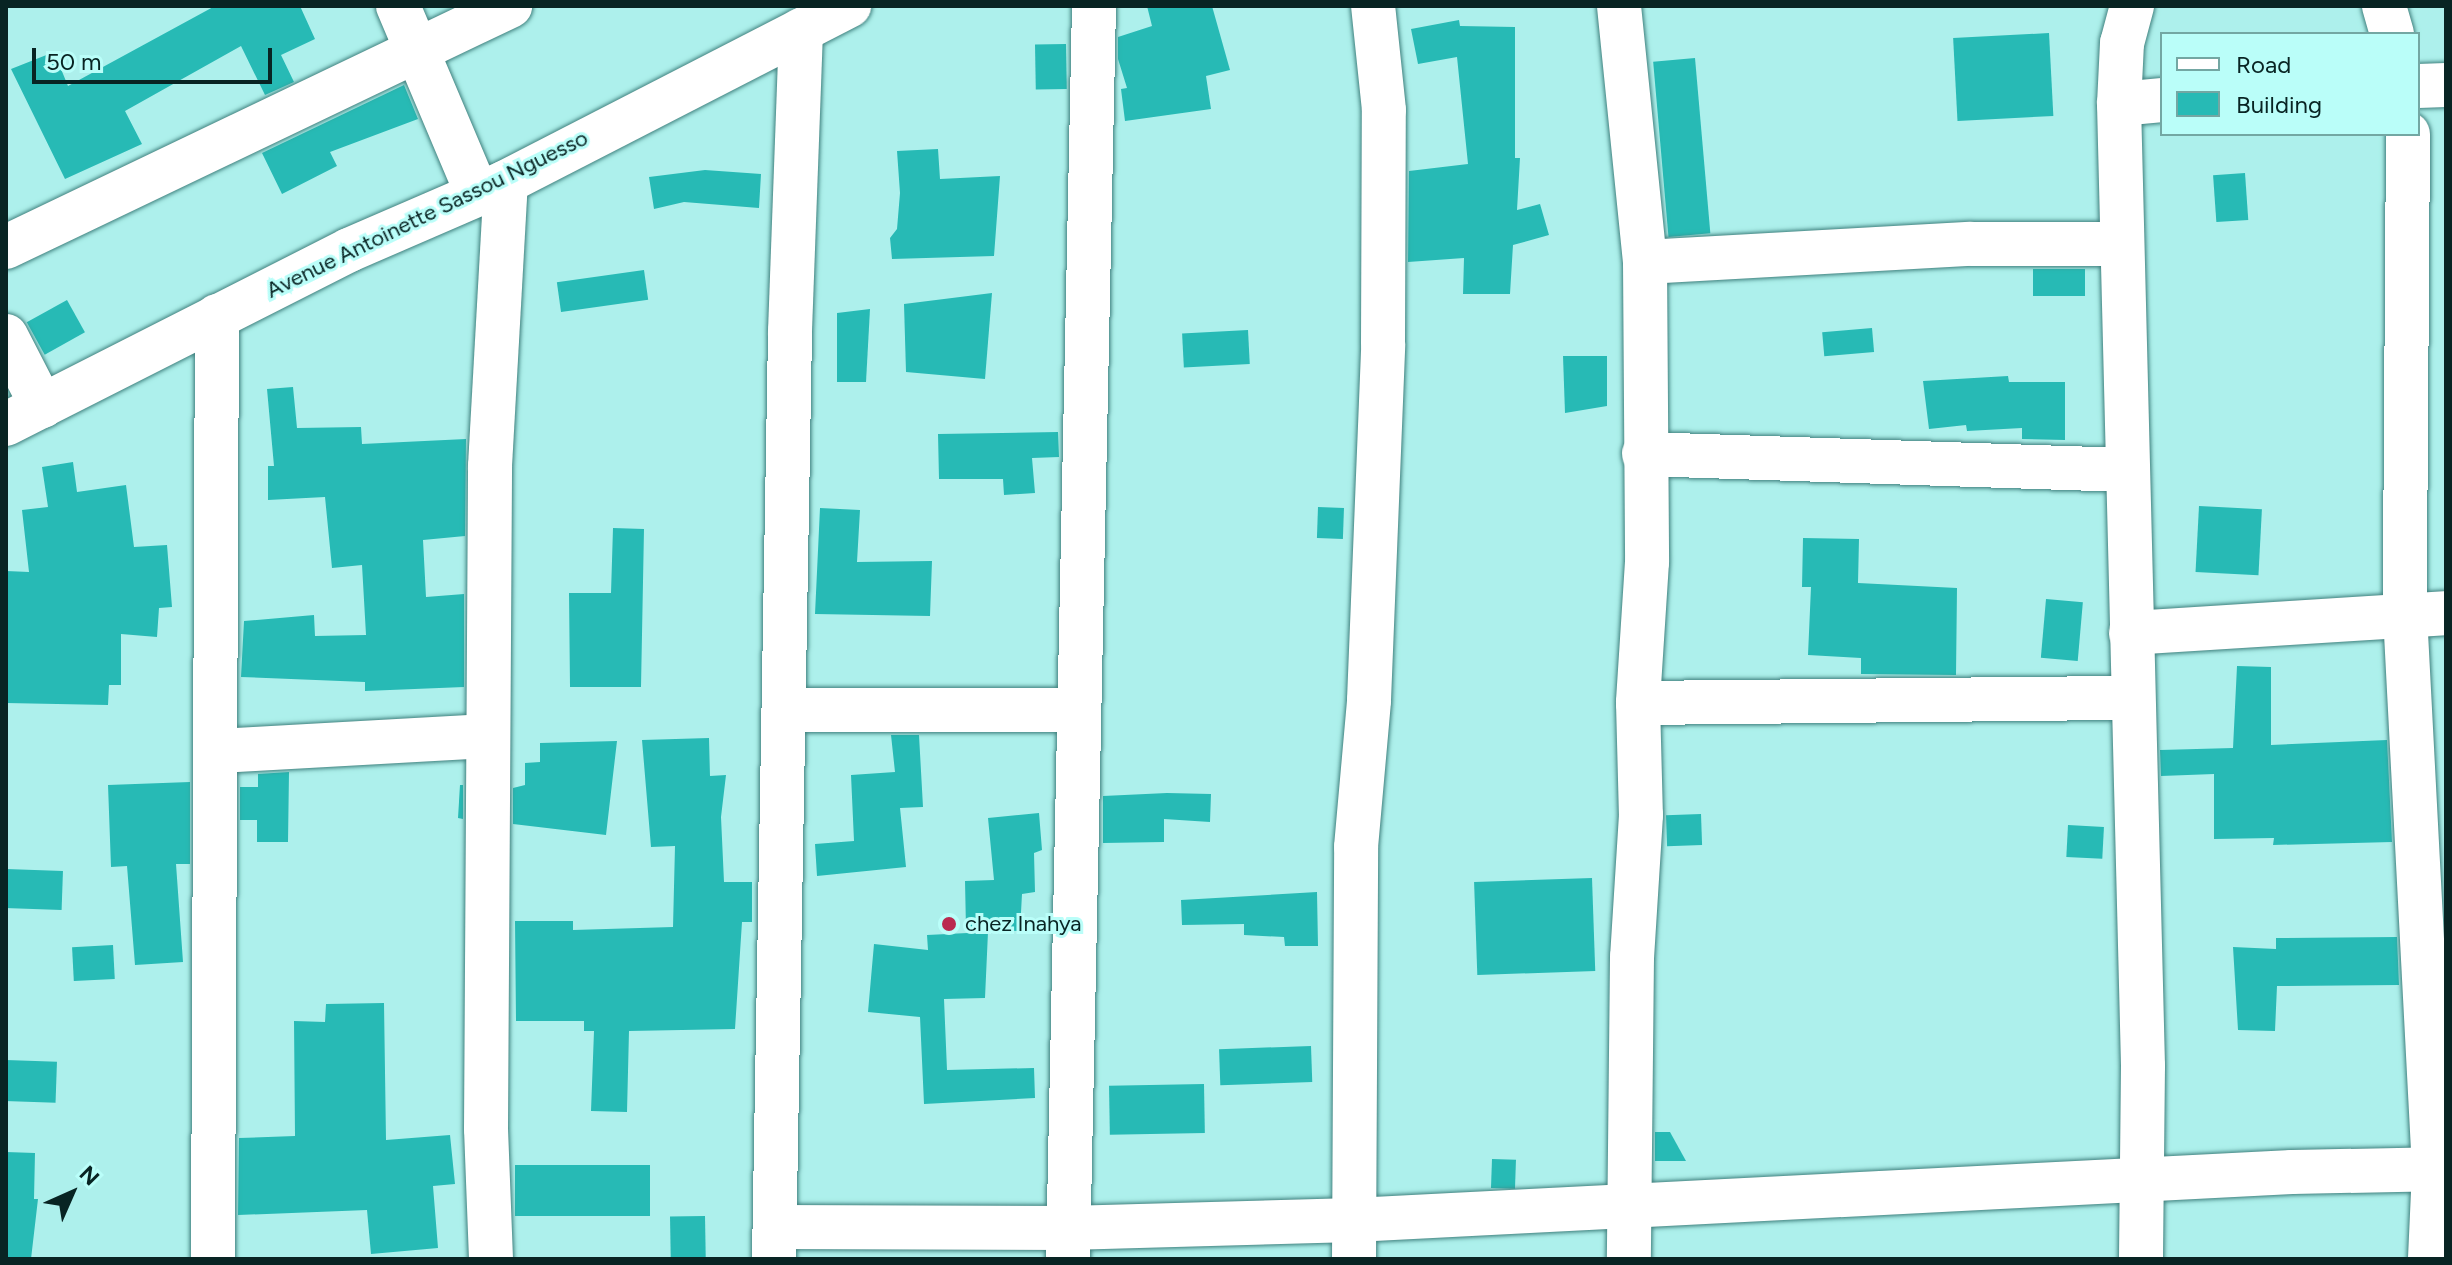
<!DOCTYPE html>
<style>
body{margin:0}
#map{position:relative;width:2452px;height:1265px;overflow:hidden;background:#adf0ec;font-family:Figtree,sans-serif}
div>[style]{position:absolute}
.building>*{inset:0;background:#27bab5;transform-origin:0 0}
.roads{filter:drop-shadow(0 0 2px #40817e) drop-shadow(0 0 2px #40817e)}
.minor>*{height:44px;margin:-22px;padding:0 22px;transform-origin:22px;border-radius:22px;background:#fff}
.dots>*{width:22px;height:22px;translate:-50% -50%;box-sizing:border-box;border:4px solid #bafef9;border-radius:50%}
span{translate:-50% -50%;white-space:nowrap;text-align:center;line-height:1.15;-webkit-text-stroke:6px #bafef9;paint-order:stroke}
.street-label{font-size:22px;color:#082423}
.poi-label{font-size:22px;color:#082423}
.left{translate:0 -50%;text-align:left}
.frame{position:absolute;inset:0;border:8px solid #082423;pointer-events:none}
.legend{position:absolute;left:2160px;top:32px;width:260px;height:104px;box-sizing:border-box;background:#bafef9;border:2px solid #73a7a3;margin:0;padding:10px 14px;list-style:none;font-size:24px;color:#082423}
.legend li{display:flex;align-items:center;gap:16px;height:40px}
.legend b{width:40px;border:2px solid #73a7a3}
.north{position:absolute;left:32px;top:1153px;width:80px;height:80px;-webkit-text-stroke:6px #bafef9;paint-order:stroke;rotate:45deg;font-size:22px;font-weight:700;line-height:32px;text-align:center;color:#082423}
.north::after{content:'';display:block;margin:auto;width:28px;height:36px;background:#082423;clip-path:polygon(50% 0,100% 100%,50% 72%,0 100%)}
.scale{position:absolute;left:32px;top:48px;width:240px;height:36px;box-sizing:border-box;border:4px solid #082423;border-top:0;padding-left:10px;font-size:24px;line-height:28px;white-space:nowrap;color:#082423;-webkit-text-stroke:6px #bafef9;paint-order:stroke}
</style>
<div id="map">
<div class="building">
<i style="clip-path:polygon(215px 6px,300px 6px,315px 39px,281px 55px,294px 82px,265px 95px,241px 46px,125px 111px,142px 144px,65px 179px,11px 69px,54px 52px,68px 86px)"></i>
<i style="clip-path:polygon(1147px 6px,1212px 6px,1230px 70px,1206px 76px,1211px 109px,1125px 121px,1121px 89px,1127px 88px,1118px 59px,1118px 37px,1152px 26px)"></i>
<i style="clip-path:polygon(1459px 20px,1460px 26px,1515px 27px,1515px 158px,1520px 158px,1517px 210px,1540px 204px,1549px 235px,1513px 245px,1510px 294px,1463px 294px,1464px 258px,1408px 262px,1409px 171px,1468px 164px,1457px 57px,1418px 64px,1411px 29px)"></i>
<i style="left:2049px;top:33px;width:83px;height:96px;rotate:87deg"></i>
<i style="left:1066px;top:44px;width:45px;height:31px;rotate:89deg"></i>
<i style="left:1695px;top:58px;width:176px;height:42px;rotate:85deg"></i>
<i style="clip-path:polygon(404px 85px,418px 119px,330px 152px,337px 166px,282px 194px,262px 153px)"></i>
<i style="clip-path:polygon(938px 149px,940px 179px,1000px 176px,994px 256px,892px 259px,890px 238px,897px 229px,900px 193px,897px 151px)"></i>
<i style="clip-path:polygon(705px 170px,761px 174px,759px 208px,684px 202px,654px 209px,649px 177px)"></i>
<i style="left:2245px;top:173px;width:47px;height:32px;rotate:86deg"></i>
<i style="left:2033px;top:269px;width:52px;height:27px"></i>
<i style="left:644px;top:270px;width:30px;height:88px;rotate:82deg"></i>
<i style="clip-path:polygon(992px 293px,985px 379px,906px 372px,904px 304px)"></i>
<i style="left:67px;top:300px;width:37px;height:46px;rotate:61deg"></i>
<i style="clip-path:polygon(870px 309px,866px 382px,837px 382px,837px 313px)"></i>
<i style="left:1872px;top:328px;width:24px;height:50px;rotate:85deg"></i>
<i style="left:1248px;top:330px;width:34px;height:66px;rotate:87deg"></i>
<i style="clip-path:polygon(1563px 356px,1607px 356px,1607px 406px,1565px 413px)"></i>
<i style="clip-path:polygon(2008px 376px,2009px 382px,2065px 382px,2065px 440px,2022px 439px,2022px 428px,1967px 431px,1966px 425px,1929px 429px,1923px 381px)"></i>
<i style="clip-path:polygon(293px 387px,297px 428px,361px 427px,362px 444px,466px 439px,465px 536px,423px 540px,426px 597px,464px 594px,464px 687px,365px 691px,365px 682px,241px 677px,244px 621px,314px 615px,315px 636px,366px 635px,362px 565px,332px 568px,325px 497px,268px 500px,268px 466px,274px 466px,267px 389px)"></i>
<i style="clip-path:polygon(1058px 432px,1059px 457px,1032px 458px,1035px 493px,1004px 495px,1003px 479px,939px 479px,938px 434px)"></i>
<i style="clip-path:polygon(73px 462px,77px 492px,126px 485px,134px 547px,167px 545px,172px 607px,159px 608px,157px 637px,121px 634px,121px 685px,109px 685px,108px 705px,6px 703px,6px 571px,29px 572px,22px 510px,48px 507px,42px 467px)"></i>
<i style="left:2199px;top:506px;width:63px;height:66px;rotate:3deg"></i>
<i style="left:1318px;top:507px;width:26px;height:31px;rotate:2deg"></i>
<i style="clip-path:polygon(820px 508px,860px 510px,857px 562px,932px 561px,930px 616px,815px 614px)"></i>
<i style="clip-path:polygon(613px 528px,644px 529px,641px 687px,570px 687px,569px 593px,611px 593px)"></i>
<i style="clip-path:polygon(1803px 538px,1859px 539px,1858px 583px,1957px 588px,1956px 675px,1861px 674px,1861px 658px,1808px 655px,1811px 587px,1802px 587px)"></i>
<i style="left:2046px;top:599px;width:37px;height:59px;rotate:5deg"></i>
<i style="clip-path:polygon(2237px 666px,2271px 667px,2271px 745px,2387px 740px,2392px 842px,2273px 845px,2274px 838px,2214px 839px,2214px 774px,2161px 776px,2160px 750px,2233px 748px)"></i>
<i style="clip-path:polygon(891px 735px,919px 735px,923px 807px,900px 808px,906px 867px,817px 876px,815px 844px,854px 841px,851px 775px,895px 772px)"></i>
<i style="clip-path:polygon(709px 738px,710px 776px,726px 775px,721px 817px,724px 882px,752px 882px,752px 922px,742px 922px,735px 1029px,629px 1031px,627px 1112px,591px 1111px,594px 1031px,584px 1031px,584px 1021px,516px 1021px,515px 921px,573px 921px,573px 930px,673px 927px,675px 846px,651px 847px,642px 740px)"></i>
<i style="clip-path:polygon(617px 741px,606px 835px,513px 824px,513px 788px,525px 785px,525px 763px,540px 762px,540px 743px)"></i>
<i style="clip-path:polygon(289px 772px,288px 842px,257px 842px,257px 820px,240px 820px,240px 787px,258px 787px,258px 774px)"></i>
<i style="clip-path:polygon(190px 782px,190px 864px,176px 864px,183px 962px,135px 965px,127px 866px,111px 867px,108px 785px)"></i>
<i style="clip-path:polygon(460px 785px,463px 785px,463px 819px,458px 818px)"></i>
<i style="clip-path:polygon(1167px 793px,1211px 794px,1210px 822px,1164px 819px,1164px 842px,1103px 843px,1103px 796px)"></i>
<i style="clip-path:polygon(1039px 813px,1042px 850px,1034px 853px,1035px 892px,1022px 894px,1020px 931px,966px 929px,965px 881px,994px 880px,988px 818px)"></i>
<i style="left:1701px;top:814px;width:31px;height:35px;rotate:88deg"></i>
<i style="left:2068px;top:825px;width:36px;height:32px;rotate:3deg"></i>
<i style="left:6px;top:869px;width:57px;height:39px;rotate:2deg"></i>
<i style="left:1592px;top:878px;width:93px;height:118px;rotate:88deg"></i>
<i style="clip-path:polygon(1317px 892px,1318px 946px,1285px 946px,1284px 937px,1244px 935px,1244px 924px,1182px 925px,1181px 900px)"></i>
<i style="clip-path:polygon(988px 932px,985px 998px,944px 999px,947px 1070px,1034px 1068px,1035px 1098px,924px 1104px,920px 1017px,868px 1012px,874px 944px,928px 950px,927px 935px)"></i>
<i style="clip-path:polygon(2397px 937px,2399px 985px,2277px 986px,2275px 1031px,2238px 1030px,2233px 947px,2276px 949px,2276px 938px)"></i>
<i style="left:113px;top:945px;width:34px;height:41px;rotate:87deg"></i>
<i style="clip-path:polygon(384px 1003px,386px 1140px,450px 1135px,455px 1184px,433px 1186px,438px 1248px,371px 1254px,367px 1210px,238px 1215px,239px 1138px,295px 1136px,294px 1021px,325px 1022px,326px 1004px)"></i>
<i style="left:1311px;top:1046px;width:36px;height:92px;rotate:88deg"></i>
<i style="left:6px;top:1060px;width:51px;height:41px;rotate:2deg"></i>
<i style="left:1204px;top:1084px;width:49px;height:95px;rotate:89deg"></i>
<i style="clip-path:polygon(1655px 1132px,1670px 1132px,1686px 1161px,1655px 1161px)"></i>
<i style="clip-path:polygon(6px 1152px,35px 1153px,34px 1199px,38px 1199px,31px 1259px,6px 1259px)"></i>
<i style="left:1492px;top:1159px;width:24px;height:29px;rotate:2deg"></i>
<i style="left:515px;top:1165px;width:135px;height:51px"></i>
<i style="left:705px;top:1216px;width:43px;height:35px;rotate:89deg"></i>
</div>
<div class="roads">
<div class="minor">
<i style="left:398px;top:6px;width:201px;rotate:67.1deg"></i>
<i style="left:1619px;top:6px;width:257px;rotate:84.2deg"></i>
<i style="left:1645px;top:262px;width:300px;rotate:89.6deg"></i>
<i style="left:1647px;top:562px;width:141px;rotate:93.7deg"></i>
<i style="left:1638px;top:703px;width:112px;rotate:88.5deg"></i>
<i style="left:1641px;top:815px;width:142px;rotate:93.6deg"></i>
<i style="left:1632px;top:957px;width:302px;rotate:90.6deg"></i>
<i style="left:2132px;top:6px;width:38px;rotate:105deg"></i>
<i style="left:2122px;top:43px;width:61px;rotate:92.8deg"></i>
<i style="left:2119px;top:104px;width:962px;rotate:88.57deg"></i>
<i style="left:2143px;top:1066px;width:193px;rotate:90.6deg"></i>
<i style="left:2384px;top:6px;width:29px;rotate:74deg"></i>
<i style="left:2418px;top:86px;width:28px;rotate:-2deg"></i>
<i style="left:2119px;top:104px;width:43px;rotate:-5.3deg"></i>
<i style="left:2408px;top:134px;width:480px;rotate:90.4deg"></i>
<i style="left:2405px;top:614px;width:557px;rotate:87.01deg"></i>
<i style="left:2434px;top:1170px;width:89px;rotate:92.6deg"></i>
<i style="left:6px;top:247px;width:559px;rotate:-25.56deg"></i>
<i style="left:1645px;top:262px;width:326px;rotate:-3.2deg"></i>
<i style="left:1971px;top:244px;width:151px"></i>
<i style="left:6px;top:336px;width:79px;rotate:62.8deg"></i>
<i style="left:6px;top:424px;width:385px;rotate:-26.9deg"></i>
<i style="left:349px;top:250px;width:171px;rotate:-23.4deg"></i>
<i style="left:506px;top:182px;width:386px;rotate:-27.2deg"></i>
<i style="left:1644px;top:454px;width:483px;rotate:1.9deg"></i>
<i style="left:2131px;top:633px;width:316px;rotate:-3.6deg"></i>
<i style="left:1638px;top:703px;width:494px;rotate:-0.6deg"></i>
<i style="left:784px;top:710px;width:295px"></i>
<i style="left:218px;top:751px;width:270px;rotate:-3.2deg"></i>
<i style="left:776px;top:1227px;width:291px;rotate:0.2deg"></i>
<i style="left:1067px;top:1228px;width:287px;rotate:-1.6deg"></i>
<i style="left:1354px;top:1220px;width:939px;rotate:-2.93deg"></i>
<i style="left:2292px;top:1172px;width:154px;rotate:-1.1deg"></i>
<i style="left:1068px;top:1257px;width:1251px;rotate:-88.81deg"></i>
<i style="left:213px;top:1259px;width:943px;rotate:-89.76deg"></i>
<i style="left:491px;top:1259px;width:130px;rotate:-92.2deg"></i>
<i style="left:486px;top:1129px;width:663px;rotate:-89.65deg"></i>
<i style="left:490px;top:466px;width:284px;rotate:-86.8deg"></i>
<i style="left:774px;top:1259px;width:928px;rotate:-89.01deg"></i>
<i style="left:790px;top:331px;width:301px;rotate:-87.9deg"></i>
<i style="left:1354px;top:1259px;width:412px;rotate:-89.7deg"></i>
<i style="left:1356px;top:847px;width:148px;rotate:-84.9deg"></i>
<i style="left:1369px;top:700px;width:356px;rotate:-87.7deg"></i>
<i style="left:1383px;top:344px;width:234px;rotate:-89.8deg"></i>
<i style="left:1384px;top:110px;width:105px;rotate:-96deg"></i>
</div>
</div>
<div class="dots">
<i style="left:949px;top:924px;background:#ba2a50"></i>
</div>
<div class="street-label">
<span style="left:427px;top:214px;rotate:-26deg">Avenue Antoinette Sassou Nguesso</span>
</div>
<div class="poi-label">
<span class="left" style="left:965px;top:924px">chez Inahya</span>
</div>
<div class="frame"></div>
<ul class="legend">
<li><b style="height:10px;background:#fff"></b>Road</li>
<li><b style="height:22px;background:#27bab5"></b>Building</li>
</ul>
<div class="north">N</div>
<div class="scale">50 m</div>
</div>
